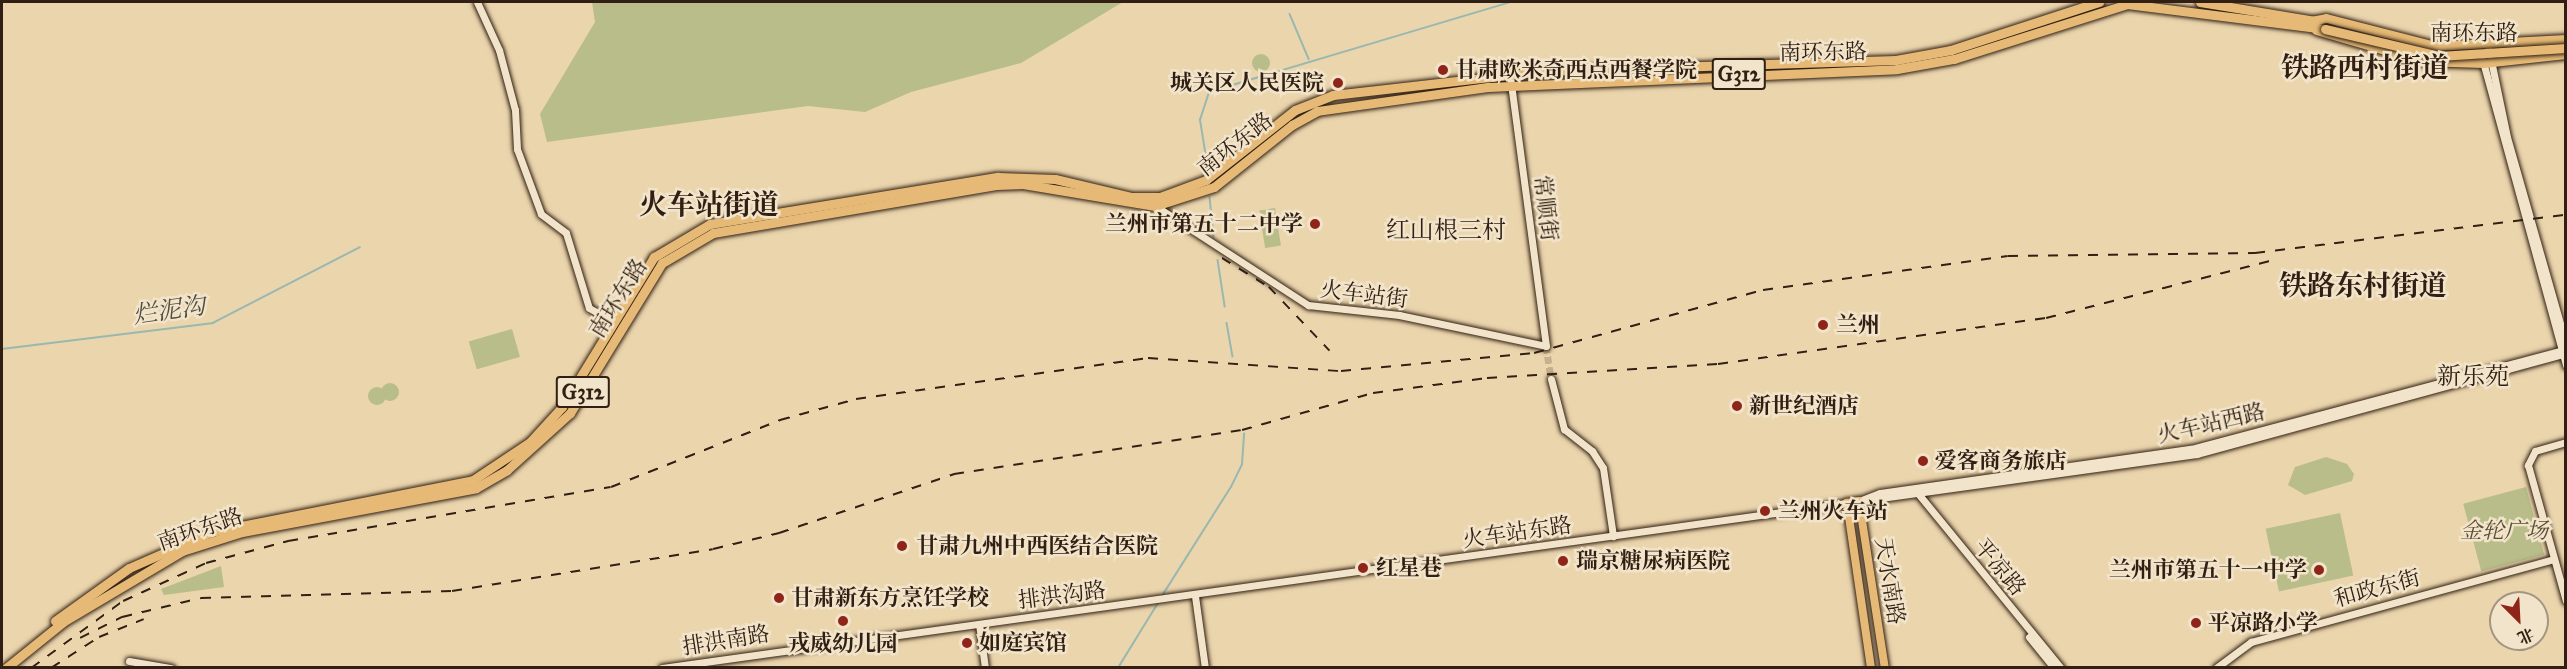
<!DOCTYPE html>
<meta charset="utf-8">
<style>
body{margin:0}
#map{position:relative;width:2567px;height:669px;overflow:hidden;background:#ebd5ad;font-family:"IM FELL Great Primer","Noto Serif SC",serif}
div>[style]{position:absolute}
.green>*{inset:0;background:#b8bd89;transform-origin:0 0}
.round{border-radius:50%}
.stream>*{height:1.5px;margin:-0.75px;padding:0 0.75px;transform-origin:0.75px;border-radius:0.75px;background:#99b8af}
.secondary-tunnel>*{height:7px;margin-top:-3.5px;transform-origin:0;background:repeating-linear-gradient(90deg,#c6b18e 0 7px,transparent 0 10.5px)}
.roads{filter:drop-shadow(0 0 2px #301f12) drop-shadow(0 0 2px #301f12)}
.secondary>*{height:7px;margin:-3.5px;padding:0 3.5px;transform-origin:3.5px;border-radius:3.5px;background:#f2e4ca}
.primary>*{height:8px;margin:-4px;padding:0 4px;transform-origin:4px;border-radius:4px;background:#e6ba76}
.highway>*{height:9px;margin:-4.5px;padding:0 4.5px;transform-origin:4.5px;border-radius:4.5px;background:#e6ba76}
.rail>*{height:1.5px;margin-top:-0.75px;transform-origin:0;background:repeating-linear-gradient(90deg,#301f12 0 10px,transparent 0 20px)}
.bridges{filter:drop-shadow(0 0 2px #301f12) drop-shadow(0 0 2px #301f12)}
.highway-bridge>*{height:9px;margin:-4.5px;padding:0 4.5px;transform-origin:4.5px;border-radius:4.5px;background:#e6ba76}
.dots>*{width:16px;height:16px;translate:-50% -50%;box-sizing:border-box;border:3px solid #f2e4ca;border-radius:50%}
span{translate:-50% -50%;white-space:nowrap;text-align:center;line-height:1.15;-webkit-text-stroke:5px #f2e4ca;paint-order:stroke}
.shield-label span{padding:2px 4px;background:#f2e4ca;border:2px solid;border-radius:4px;-webkit-text-stroke-width:0}
.shield-label{font-size:21px;color:#301f12;font-weight:700}
.street-label{font-size:22px;color:#301f12}
.poi-label{font-size:22px;color:#301f12;font-weight:700}
.left{translate:0 -50%;text-align:left}
.right{translate:-100% -50%;text-align:right}
.park-label{font-size:22px;color:#594e36;font-style:italic}
.neighbourhood-label{font-size:24px;color:#301f12}
.water-label{font-size:24px;color:#504d41;font-style:italic}
.district-label{font-size:28px;color:#301f12;font-weight:700}
.frame{position:absolute;inset:0;border:3px solid #301f12;pointer-events:none}
.north{position:absolute;left:2489px;top:591px;width:60px;height:60px;box-sizing:border-box;background:#f2e4ca;border:2px solid #a49580;border-radius:50%;rotate:156deg;font-size:16px;font-weight:700;line-height:24px;text-align:center;color:#301f12}
.north::after{content:'';display:block;margin:auto;width:21px;height:27px;background:#8f2418;clip-path:polygon(50% 0,100% 100%,50% 72%,0 100%)}
</style>
<div id="map">
<div class="green">
<i style="clip-path:polygon(592px 2px,1123px 2px,1021px 63px,911px 92px,865px 112px,808px 106px,547px 142px,540px 114px,595px 22px)"></i>
<i class="round" style="left:1252px;top:54px;width:18px;height:18px"></i>
<i style="left:1275px;top:208px;width:38px;height:16px;rotate:81deg"></i>
<i style="left:512px;top:329px;width:29px;height:45px;rotate:74deg"></i>
<i class="round" style="left:381px;top:383px;width:18px;height:18px"></i>
<i class="round" style="left:368px;top:387px;width:18px;height:18px"></i>
<i style="clip-path:polygon(2326px 457px,2347px 464px,2354px 474px,2352px 481px,2305px 495px,2288px 485px,2295px 467px)"></i>
<i style="left:2526px;top:487px;width:70px;height:65px;rotate:75deg"></i>
<i style="left:2340px;top:513px;width:64px;height:76px;rotate:78deg"></i>
<i style="clip-path:polygon(221px 566px,224px 587px,164px 595px,161px 589px)"></i>
</div>
<div class="stream">
<i style="left:1290px;top:14px;width:49px;rotate:67.1deg"></i>
<i style="left:1208px;top:170px;width:51px;rotate:-99.1deg"></i>
<i style="left:1200px;top:120px;width:29px;rotate:-72deg"></i>
<i style="left:1209px;top:92px;width:314px;rotate:-16.6deg"></i>
<i style="left:1210px;top:197px;width:40px;rotate:84.3deg"></i>
<i style="left:1218px;top:260px;width:47px;rotate:81.3deg"></i>
<i style="left:1227px;top:323px;width:34px;rotate:80deg"></i>
<i style="left:2px;top:349px;width:213px;rotate:-7deg"></i>
<i style="left:213px;top:323px;width:165px;rotate:-27.3deg"></i>
<i style="left:1162px;top:596px;width:129px;rotate:-57.7deg"></i>
<i style="left:1231px;top:487px;width:25px;rotate:-64deg"></i>
<i style="left:1242px;top:464px;width:30px;rotate:-86deg"></i>
<i style="left:1118px;top:668px;width:76px;rotate:-58.4deg"></i>
</div>
<div class="secondary-tunnel">
<i style="left:1546px;top:346px;width:33px;rotate:81deg"></i>
</div>
<div class="roads">
<div class="secondary">
<i style="left:477px;top:2px;width:53px;rotate:65.4deg"></i>
<i style="left:499px;top:50px;width:62px;rotate:75.1deg"></i>
<i style="left:515px;top:110px;width:39px;rotate:87deg"></i>
<i style="left:517px;top:149px;width:69px;rotate:69.7deg"></i>
<i style="left:541px;top:214px;width:31px;rotate:37deg"></i>
<i style="left:566px;top:233px;width:78px;rotate:73deg"></i>
<i style="left:589px;top:308px;width:29px;rotate:29deg"></i>
<i style="left:2488px;top:46px;width:93px;rotate:78.2deg"></i>
<i style="left:2507px;top:137px;width:215px;rotate:74.1deg"></i>
<i style="left:2482px;top:58px;width:319px;rotate:74.7deg"></i>
<i style="left:1154px;top:205px;width:184px;rotate:33deg"></i>
<i style="left:1308px;top:305px;width:92px;rotate:6.3deg"></i>
<i style="left:1399px;top:315px;width:150px;rotate:11.9deg"></i>
<i style="left:1546px;top:346px;width:273px;rotate:-97.6deg"></i>
<i style="left:1551px;top:379px;width:52px;rotate:75.4deg"></i>
<i style="left:1564px;top:429px;width:36px;rotate:38deg"></i>
<i style="left:1592px;top:451px;width:20px;rotate:57deg"></i>
<i style="left:1603px;top:468px;width:69px;rotate:81.6deg"></i>
<i style="left:2566px;top:442px;width:32px;rotate:164deg"></i>
<i style="left:2535px;top:451px;width:16px;rotate:117deg"></i>
<i style="left:2528px;top:465px;width:141px;rotate:74.4deg"></i>
<i style="left:1916px;top:491px;width:229px;rotate:50.7deg"></i>
<i style="left:1859px;top:501px;width:22px;rotate:-21deg"></i>
<i style="left:1880px;top:493px;width:314px;rotate:-8.1deg"></i>
<i style="left:2191px;top:449px;width:388px;rotate:-14.9deg"></i>
<i style="left:1859px;top:501px;width:341px;rotate:-7.9deg"></i>
<i style="left:2197px;top:454px;width:383px;rotate:-15.3deg"></i>
<i style="left:1195px;top:596px;width:73px;rotate:82.1deg"></i>
<i style="left:979px;top:624px;width:44px;rotate:82.2deg"></i>
<i style="left:2029px;top:637px;width:40px;rotate:51deg"></i>
<i style="left:129px;top:661px;width:43px;rotate:9.5deg"></i>
<i style="left:662px;top:668px;width:1196px;rotate:-7.93deg"></i>
<i style="left:2216px;top:668px;width:44px;rotate:-36.6deg"></i>
<i style="left:2251px;top:642px;width:314px;rotate:-15.3deg"></i>
</div>
<div class="primary">
<i style="left:1871px;top:668px;width:167px;rotate:-98.3deg"></i>
<i style="left:1847px;top:503px;width:12px;rotate:-9deg"></i>
<i style="left:1859px;top:501px;width:169px;rotate:81.2deg"></i>
</div>
<div class="highway">
<i style="left:2200px;top:2px;width:118px;rotate:9.3deg"></i>
<i style="left:2311px;top:21px;width:15px;rotate:-11deg"></i>
<i style="left:2326px;top:18px;width:113px;rotate:14.4deg"></i>
<i style="left:2435px;top:46px;width:131px;rotate:-3.1deg"></i>
<i style="left:2316px;top:30px;width:111px;rotate:16.2deg"></i>
<i style="left:2423px;top:61px;width:60px;rotate:1.9deg"></i>
<i style="left:2483px;top:63px;width:83px;rotate:-6.2deg"></i>
<i style="left:55px;top:621px;width:91px;rotate:-35.6deg"></i>
<i style="left:129px;top:568px;width:90px;rotate:-23.7deg"></i>
<i style="left:211px;top:532px;width:267px;rotate:-11.2deg"></i>
<i style="left:473px;top:480px;width:69px;rotate:-33.7deg"></i>
<i style="left:530px;top:442px;width:47px;rotate:-47.6deg"></i>
<i style="left:562px;top:407px;width:176px;rotate:-58.5deg"></i>
<i style="left:654px;top:257px;width:65px;rotate:-30.5deg"></i>
<i style="left:710px;top:224px;width:292px;rotate:-9.3deg"></i>
<i style="left:998px;top:177px;width:57px;rotate:2deg"></i>
<i style="left:1055px;top:179px;width:79px;rotate:13.2deg"></i>
<i style="left:1132px;top:197px;width:28px"></i>
<i style="left:1160px;top:197px;width:49px;rotate:-20.3deg"></i>
<i style="left:1206px;top:180px;width:113px;rotate:-38.2deg"></i>
<i style="left:1295px;top:110px;width:41px;rotate:-21.5deg"></i>
<i style="left:1333px;top:95px;width:211px;rotate:-6.5deg"></i>
<i style="left:1543px;top:71px;width:353px;rotate:-1.8deg"></i>
<i style="left:1896px;top:60px;width:56px;rotate:-10.3deg"></i>
<i style="left:1951px;top:50px;width:156px;rotate:-18deg"></i>
<i style="left:6px;top:668px;width:73px;rotate:-38.9deg"></i>
<i style="left:63px;top:622px;width:139px;rotate:-30.8deg"></i>
<i style="left:182px;top:551px;width:63px;rotate:-17.6deg"></i>
<i style="left:242px;top:532px;width:238px;rotate:-10.6deg"></i>
<i style="left:476px;top:488px;width:36px;rotate:-30deg"></i>
<i style="left:507px;top:470px;width:85px;rotate:-42.1deg"></i>
<i style="left:570px;top:413px;width:176px;rotate:-58.5deg"></i>
<i style="left:662px;top:263px;width:59px;rotate:-30.5deg"></i>
<i style="left:713px;top:233px;width:287px;rotate:-9.6deg"></i>
<i style="left:996px;top:185px;width:27px;rotate:-2deg"></i>
<i style="left:1023px;top:184px;width:134px;rotate:9.5deg"></i>
<i style="left:1155px;top:206px;width:62px;rotate:-17.9deg"></i>
<i style="left:1214px;top:187px;width:100px;rotate:-38.5deg"></i>
<i style="left:1292px;top:125px;width:29px;rotate:-29deg"></i>
<i style="left:1317px;top:111px;width:173px;rotate:-8deg"></i>
<i style="left:1488px;top:87px;width:409px;rotate:-2.5deg"></i>
<i style="left:1897px;top:69px;width:58px;rotate:-10deg"></i>
<i style="left:1954px;top:59px;width:182px;rotate:-17.6deg"></i>
<i style="left:2127px;top:4px;width:200px;rotate:7.2deg"></i>
</div>
</div>
<div class="rail">
<i style="left:1222px;top:258px;width:55px;rotate:31.7deg"></i>
<i style="left:1269px;top:287px;width:88px;rotate:46.4deg"></i>
<i style="left:80px;top:638px;width:47px;rotate:-26.6deg"></i>
<i style="left:122px;top:617px;width:81px;rotate:-13.5deg"></i>
<i style="left:201px;top:598px;width:251px;rotate:-1.6deg"></i>
<i style="left:452px;top:591px;width:264px;rotate:-9.1deg"></i>
<i style="left:713px;top:549px;width:68px;rotate:-13.6deg"></i>
<i style="left:779px;top:533px;width:185px;rotate:-18.6deg"></i>
<i style="left:954px;top:474px;width:291px;rotate:-8.7deg"></i>
<i style="left:1242px;top:430px;width:136px;rotate:-15.8deg"></i>
<i style="left:1373px;top:393px;width:115px;rotate:-7.5deg"></i>
<i style="left:1487px;top:378px;width:231px;rotate:-3.5deg"></i>
<i style="left:1718px;top:364px;width:331px;rotate:-8deg"></i>
<i style="left:2046px;top:318px;width:238px;rotate:-14.3deg"></i>
<i style="left:31px;top:668px;width:114px;rotate:-36.1deg"></i>
<i style="left:123px;top:601px;width:91px;rotate:-24.6deg"></i>
<i style="left:206px;top:563px;width:85px;rotate:-15deg"></i>
<i style="left:288px;top:541px;width:327px;rotate:-9.5deg"></i>
<i style="left:611px;top:487px;width:182px;rotate:-21.6deg"></i>
<i style="left:780px;top:420px;width:79px;rotate:-15.4deg"></i>
<i style="left:856px;top:399px;width:295px;rotate:-8deg"></i>
<i style="left:1148px;top:358px;width:193px;rotate:3.9deg"></i>
<i style="left:1341px;top:371px;width:194px;rotate:-5.3deg"></i>
<i style="left:1534px;top:353px;width:238px;rotate:-15.4deg"></i>
<i style="left:1763px;top:290px;width:247px;rotate:-7.9deg"></i>
<i style="left:2008px;top:256px;width:247px;rotate:-0.7deg"></i>
<i style="left:2255px;top:253px;width:313px;rotate:-7deg"></i>
<i style="left:51px;top:668px;width:57px;rotate:-32.9deg"></i>
<i style="left:99px;top:637px;width:48px;rotate:-21.8deg"></i>
<i style="left:96px;top:668px;width:51px"></i>
</div>
<div class="bridges">
<div class="highway-bridge">
<i style="left:2325px;top:29px;width:117px;rotate:13.3deg"></i>
<i style="left:2439px;top:56px;width:127px;rotate:-3.6deg"></i>
</div>
</div>
<div class="dots">
<i style="left:1443px;top:70px;background:#8f2418"></i>
<i style="left:1338px;top:83px;background:#8f2418"></i>
<i style="left:1315px;top:224px;background:#8f2418"></i>
<i style="left:1823px;top:325px;background:#8f2418"></i>
<i style="left:1737px;top:406px;background:#8f2418"></i>
<i style="left:1923px;top:461px;background:#8f2418"></i>
<i style="left:1765px;top:511px;background:#8f2418"></i>
<i style="left:902px;top:546px;background:#8f2418"></i>
<i style="left:1563px;top:561px;background:#8f2418"></i>
<i style="left:1363px;top:568px;background:#8f2418"></i>
<i style="left:2319px;top:570px;background:#8f2418"></i>
<i style="left:779px;top:598px;background:#8f2418"></i>
<i style="left:843px;top:621px;background:#8f2418"></i>
<i style="left:2196px;top:623px;background:#8f2418"></i>
<i style="left:967px;top:643px;background:#8f2418"></i>
</div>
<div class="shield-label">
<span style="left:1739px;top:74px">G312</span>
<span style="left:583px;top:392px">G312</span>
</div>
<div class="street-label">
<span style="left:2474px;top:33px">南环东路</span>
<span style="left:1823px;top:52px;rotate:-1deg">南环东路</span>
<span style="left:1235px;top:144px;rotate:-38deg">南环东路</span>
<span style="left:1546px;top:208px;rotate:83deg">常顺街</span>
<span style="left:1364px;top:294px;rotate:7deg">火车站街</span>
<span style="left:618px;top:298px;rotate:-58deg">南环东路</span>
<span style="left:2211px;top:423px;rotate:-13deg">火车站西路</span>
<span style="left:200px;top:529px;rotate:-19deg">南环东路</span>
<span style="left:1517px;top:532px;rotate:-8deg">火车站东路</span>
<span style="left:2000px;top:567px;rotate:50deg">平凉路</span>
<span style="left:1890px;top:581px;rotate:81deg">天水南路</span>
<span style="left:2377px;top:588px;rotate:-15deg">和政东街</span>
<span style="left:1062px;top:595px;rotate:-7deg">排洪沟路</span>
<span style="left:726px;top:640px;rotate:-9deg">排洪南路</span>
</div>
<div class="poi-label">
<span class="left" style="left:1455px;top:70px">甘肃欧米奇西点西餐学院</span>
<span class="right" style="left:1324px;top:83px">城关区人民医院</span>
<span class="right" style="left:1303px;top:224px">兰州市第五十二中学</span>
<span class="left" style="left:1836px;top:325px">兰州</span>
<span class="left" style="left:1749px;top:406px">新世纪酒店</span>
<span class="left" style="left:1935px;top:461px">爱客商务旅店</span>
<span class="left" style="left:1778px;top:511px">兰州火车站</span>
<span class="left" style="left:916px;top:546px">甘肃九州中西医结合医院</span>
<span class="left" style="left:1576px;top:561px">瑞京糖尿病医院</span>
<span class="left" style="left:1376px;top:568px">红星巷</span>
<span class="right" style="left:2307px;top:570px">兰州市第五十一中学</span>
<span class="left" style="left:791px;top:598px">甘肃新东方烹饪学校</span>
<span class="left" style="left:2208px;top:623px">平凉路小学</span>
<span class="left" style="left:979px;top:643px">如庭宾馆</span>
<span style="left:843px;top:644px">戎威幼儿园</span>
</div>
<div class="park-label">
<span style="left:2504px;top:531px">金轮广场</span>
</div>
<div class="neighbourhood-label">
<span style="left:1446px;top:231px">红山根三村</span>
<span style="left:2473px;top:377px">新乐苑</span>
</div>
<div class="water-label">
<span style="left:169px;top:311px;rotate:-8deg">烂泥沟</span>
</div>
<div class="district-label">
<span style="left:2365px;top:68px">铁路西村街道</span>
<span style="left:709px;top:205px">火车站街道</span>
<span style="left:2363px;top:286px">铁路东村街道</span>
</div>
<div class="frame"></div>
<div class="north">北</div>
</div>
